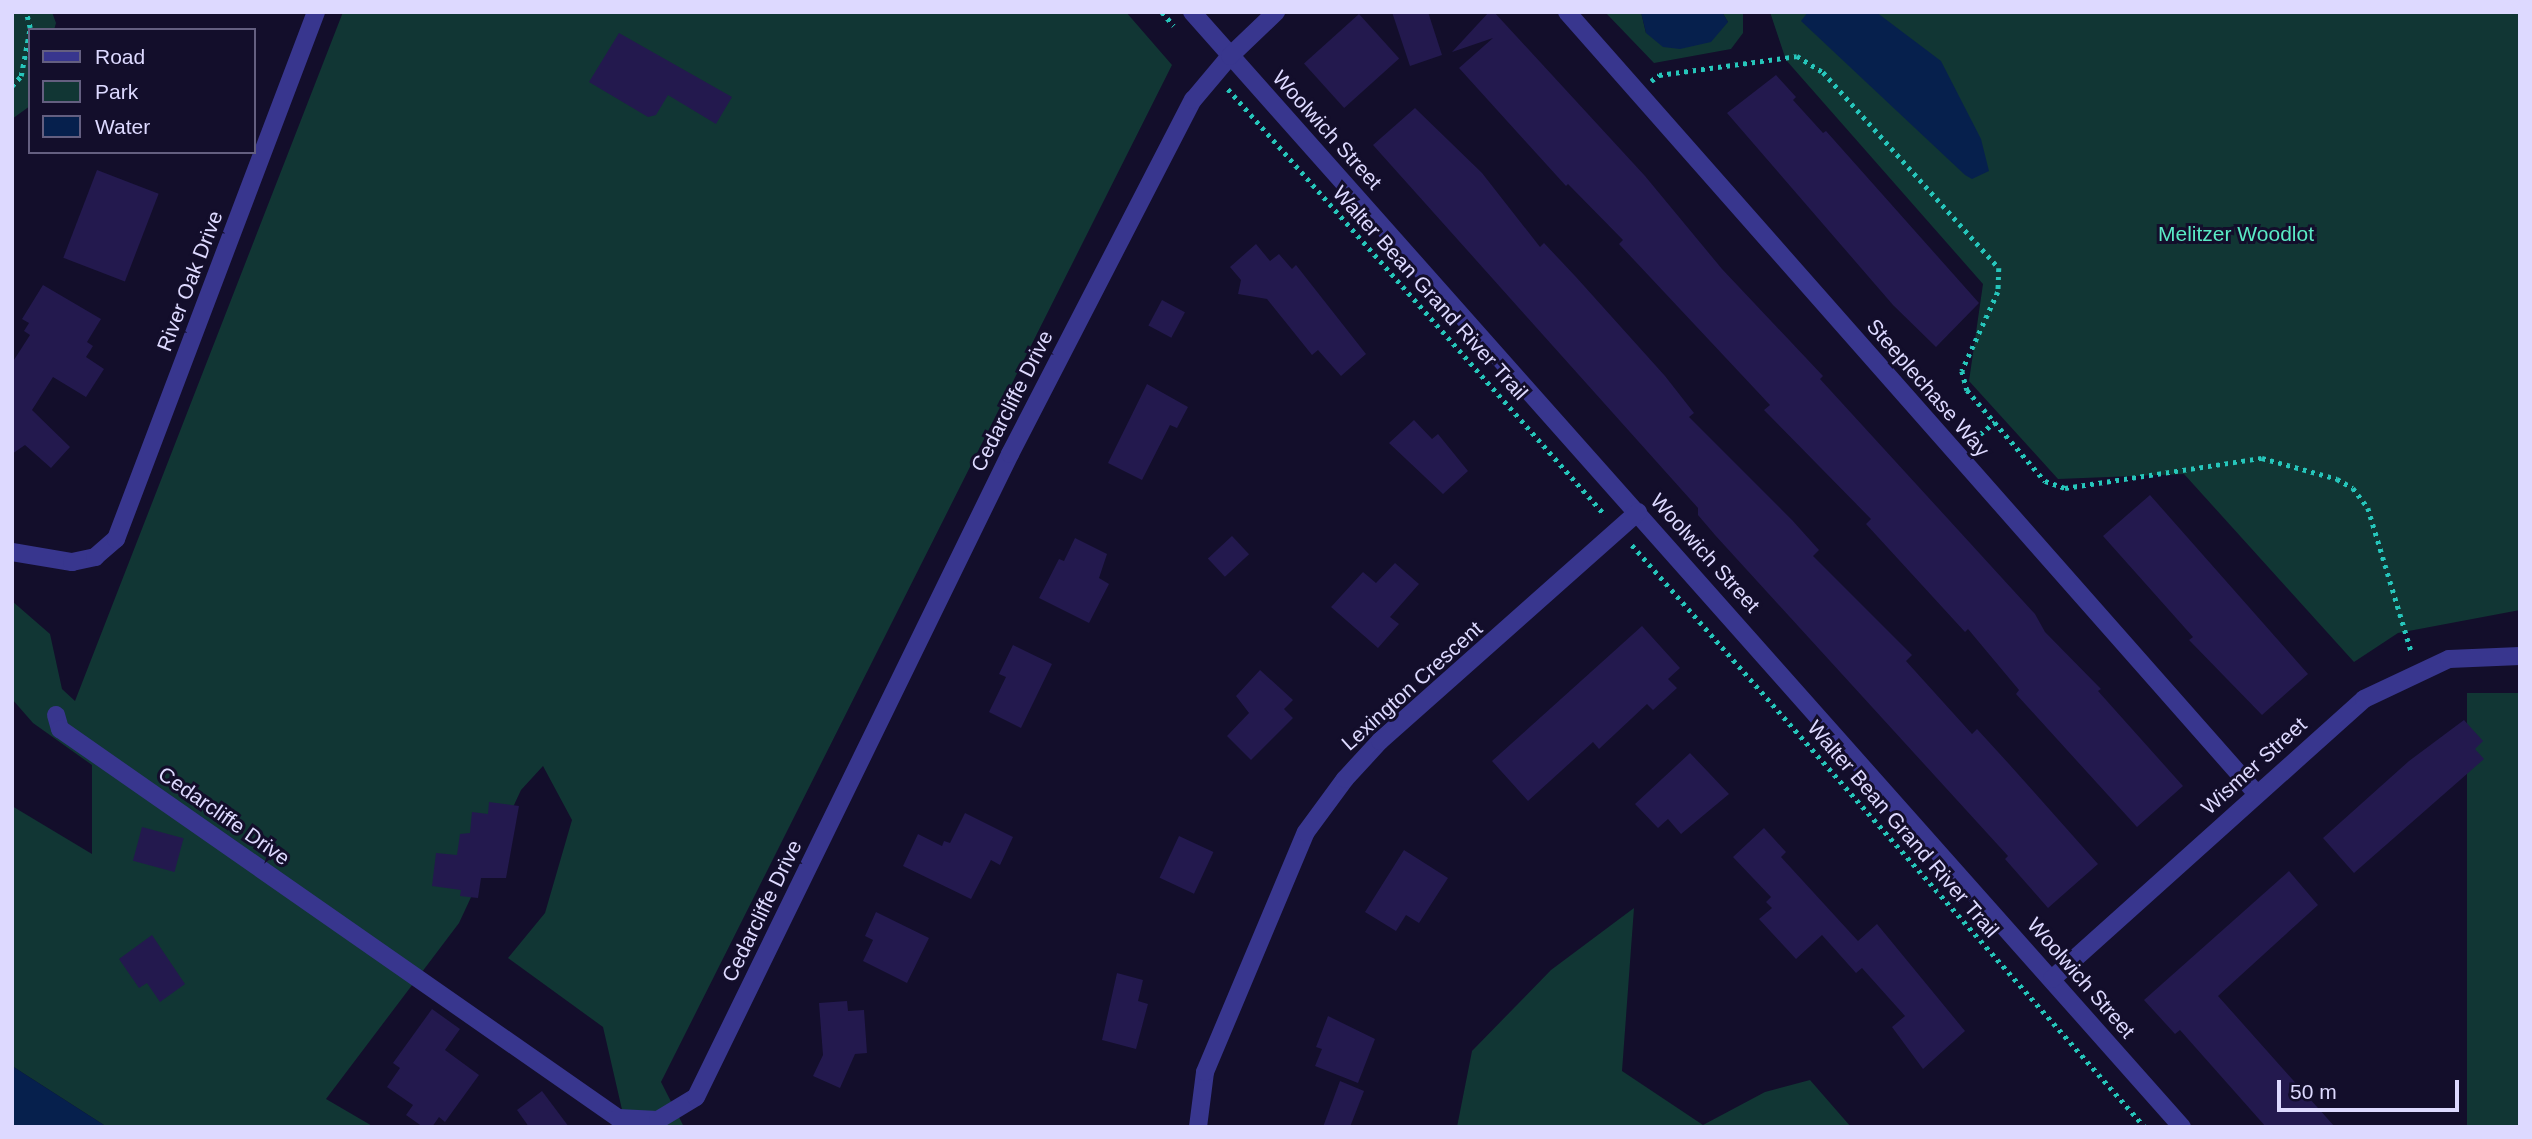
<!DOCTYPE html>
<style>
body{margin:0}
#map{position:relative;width:2532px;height:1139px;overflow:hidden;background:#130e2b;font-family:Arial,sans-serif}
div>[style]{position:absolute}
.green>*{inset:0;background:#113634;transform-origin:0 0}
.water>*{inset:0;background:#06204d}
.building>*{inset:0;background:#23194e;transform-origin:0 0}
.path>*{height:4.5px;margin-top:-2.25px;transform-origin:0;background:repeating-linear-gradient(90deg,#26c6bb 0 3.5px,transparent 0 8.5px)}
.minor>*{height:18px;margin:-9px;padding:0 9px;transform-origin:9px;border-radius:9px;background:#38368e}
span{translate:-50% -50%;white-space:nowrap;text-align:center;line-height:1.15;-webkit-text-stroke:6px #130e2b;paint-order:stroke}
.street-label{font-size:21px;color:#ddd9ff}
.park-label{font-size:21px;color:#5aeac5}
.frame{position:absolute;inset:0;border:14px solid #ddd9ff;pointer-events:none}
.legend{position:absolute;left:28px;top:28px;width:228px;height:126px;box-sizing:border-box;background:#130e2b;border:2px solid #645f80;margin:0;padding:9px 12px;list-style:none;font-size:21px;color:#ddd9ff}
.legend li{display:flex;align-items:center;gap:14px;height:35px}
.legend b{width:35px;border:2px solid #645f80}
.scale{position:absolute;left:2277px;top:1080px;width:182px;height:32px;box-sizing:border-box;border:4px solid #ddd9ff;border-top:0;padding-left:9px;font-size:21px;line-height:24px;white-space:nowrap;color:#ddd9ff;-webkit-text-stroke:5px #130e2b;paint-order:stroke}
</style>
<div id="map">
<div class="green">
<i style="clip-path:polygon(12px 12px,52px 12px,56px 23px,54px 30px,30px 30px,30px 106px,12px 119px)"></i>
<i style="clip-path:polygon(343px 12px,1126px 12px,1172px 65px,661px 1082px,684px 1127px,626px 1127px,603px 1027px,508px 958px,545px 913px,572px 820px,543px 766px,521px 790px,459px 923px,326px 1099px,374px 1127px,107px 1127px,12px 1066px,12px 806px,92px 854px,92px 765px,33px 723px,12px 699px,12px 601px,50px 634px,62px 689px,75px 701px)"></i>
<i style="clip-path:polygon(1605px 12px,1641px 12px,1646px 33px,1728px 22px,1722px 12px,1743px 12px,1743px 33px,1731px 49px,1654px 63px)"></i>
<i style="clip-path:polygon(1770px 12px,2520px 12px,2520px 610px,2398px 633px,2354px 662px,2184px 474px,2058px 479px,1969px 381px,1983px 284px,1786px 60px)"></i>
<i style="left:2520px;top:693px;width:434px;height:53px;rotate:90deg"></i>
<i style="clip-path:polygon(1634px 908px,1622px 1071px,1703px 1125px,1765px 1092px,1810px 1080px,1851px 1127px,1457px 1127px,1472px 1051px,1551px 970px)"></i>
</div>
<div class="water">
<i style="clip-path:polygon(1641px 12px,1722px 12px,1728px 22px,1711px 42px,1680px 49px,1663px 47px,1646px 33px)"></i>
<i style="clip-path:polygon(1808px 12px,1876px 12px,1941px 61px,1981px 139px,1989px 171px,1972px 179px,1965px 175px,1801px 21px)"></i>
<i style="clip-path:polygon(12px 1066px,107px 1127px,12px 1127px)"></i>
</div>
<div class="building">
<i style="clip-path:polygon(1392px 12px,1428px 12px,1442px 55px,1410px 66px)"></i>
<i style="clip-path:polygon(1489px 12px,1494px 12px,1645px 176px,1722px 269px,1823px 376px,1820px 379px,2035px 614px,2045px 632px,2101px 689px,2098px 691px,2183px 786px,2137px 827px,2016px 694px,2019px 690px,1968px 629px,1965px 632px,1866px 524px,1871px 519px,1764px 410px,1770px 405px,1619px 244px,1623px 240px,1568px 184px,1566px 186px,1459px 68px,1493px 38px,1452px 52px)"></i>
<i style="left:1359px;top:14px;width:60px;height:74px;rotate:48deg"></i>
<i style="clip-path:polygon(619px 33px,732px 97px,716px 124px,668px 95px,656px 115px,648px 117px,589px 82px)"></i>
<i style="clip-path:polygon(1776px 75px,1796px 97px,1793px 100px,1823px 133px,1826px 131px,1979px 303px,1936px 347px,1893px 305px,1727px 113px)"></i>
<i style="clip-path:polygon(1415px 108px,1482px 173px,1540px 247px,1544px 243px,1576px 277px,1665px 376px,1694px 413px,1689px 417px,1792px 520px,1819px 550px,1813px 556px,1912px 655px,1906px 661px,1972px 734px,1977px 729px,2009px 764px,2098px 864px,2048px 908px,2005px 859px,2008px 856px,1715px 535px,1698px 515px,1698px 508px,1373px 145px)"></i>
<i style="left:97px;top:170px;width:66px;height:94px;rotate:21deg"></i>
<i style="clip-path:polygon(1256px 244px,1270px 261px,1279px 254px,1292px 269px,1296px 265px,1366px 354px,1341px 376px,1318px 350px,1312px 355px,1267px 299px,1238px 294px,1241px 280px,1230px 267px)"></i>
<i style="clip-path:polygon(43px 285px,101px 319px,87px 342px,93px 346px,86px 357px,104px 369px,86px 397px,53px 377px,32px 410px,70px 447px,51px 468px,25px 445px,12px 454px,12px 363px,30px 335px,24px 331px,29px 323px,22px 319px)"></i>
<i style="left:1162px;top:300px;width:26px;height:29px;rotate:28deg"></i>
<i style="clip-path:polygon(1147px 384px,1188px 407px,1177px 428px,1170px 425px,1142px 480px,1108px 463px)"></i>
<i style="clip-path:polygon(1414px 420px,1432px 439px,1438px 434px,1468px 471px,1443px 494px,1389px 443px)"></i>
<i style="clip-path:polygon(2150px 495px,2308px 674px,2262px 715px,2189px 640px,2193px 637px,2103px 536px)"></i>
<i style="left:1232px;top:536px;width:25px;height:33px;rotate:47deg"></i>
<i style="clip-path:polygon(1075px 538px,1107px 554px,1099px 578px,1109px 584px,1089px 623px,1039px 598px,1059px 559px,1064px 561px)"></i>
<i style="clip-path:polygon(1395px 563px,1419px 584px,1390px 617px,1399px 624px,1378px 648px,1331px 607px,1363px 572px,1376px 583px)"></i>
<i style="clip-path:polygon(1642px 626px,1680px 668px,1668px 679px,1677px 688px,1653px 710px,1647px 704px,1599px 749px,1593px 742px,1528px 801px,1492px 761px)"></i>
<i style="clip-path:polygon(1013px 645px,1052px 664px,1021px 728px,989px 712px,1006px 677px,999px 674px)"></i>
<i style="clip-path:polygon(1260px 670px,1293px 700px,1284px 709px,1293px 718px,1251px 760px,1227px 736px,1249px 713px,1236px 696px)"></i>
<i style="clip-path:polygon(2464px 720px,2483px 741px,2475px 749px,2484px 759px,2354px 873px,2323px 838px,2409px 761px)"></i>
<i style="clip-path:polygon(1690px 753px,1729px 794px,1681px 834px,1668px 819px,1658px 828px,1635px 804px)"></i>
<i style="clip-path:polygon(489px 802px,519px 806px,506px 878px,481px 878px,478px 898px,460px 896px,461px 890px,432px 886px,436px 853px,457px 855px,460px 834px,470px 833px,472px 812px,488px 814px)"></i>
<i style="clip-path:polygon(965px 813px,1013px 837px,1000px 865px,991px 860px,971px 899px,903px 866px,918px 834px,942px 846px,944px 841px,950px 843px)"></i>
<i style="left:142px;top:827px;width:43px;height:35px;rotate:15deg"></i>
<i style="clip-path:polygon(1764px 828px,1786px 852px,1781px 857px,1858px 941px,1877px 924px,1965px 1031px,1923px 1069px,1892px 1027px,1905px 1016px,1862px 968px,1856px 973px,1822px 935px,1796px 959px,1759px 919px,1772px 908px,1766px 902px,1771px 897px,1733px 857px)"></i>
<i style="left:1179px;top:836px;width:38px;height:46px;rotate:25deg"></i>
<i style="clip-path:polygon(1404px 850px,1448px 878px,1419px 923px,1406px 915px,1396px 931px,1365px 912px)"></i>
<i style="clip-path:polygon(2289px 871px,2318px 905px,2218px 996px,2335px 1127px,2266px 1127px,2180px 1030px,2175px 1034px,2144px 1000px)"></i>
<i style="clip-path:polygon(876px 912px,929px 938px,907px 983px,863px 961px,873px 940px,865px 936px)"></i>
<i style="clip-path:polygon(152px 935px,185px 984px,160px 1002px,147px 983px,139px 988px,119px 959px)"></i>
<i style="clip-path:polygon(1117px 973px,1143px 980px,1138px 1001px,1148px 1004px,1136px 1049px,1102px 1040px)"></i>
<i style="clip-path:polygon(847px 1001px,848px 1011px,864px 1010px,867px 1053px,855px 1054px,840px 1088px,813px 1076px,823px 1055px,819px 1003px)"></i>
<i style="clip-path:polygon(432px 1009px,460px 1029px,445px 1050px,479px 1075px,445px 1122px,439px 1117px,432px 1127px,423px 1127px,406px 1115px,413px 1105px,387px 1087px,400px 1068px,393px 1063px)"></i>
<i style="clip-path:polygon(1328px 1016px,1375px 1039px,1358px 1083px,1315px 1066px,1322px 1049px,1316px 1047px)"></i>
<i style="clip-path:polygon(1340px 1081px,1364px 1091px,1350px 1127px,1323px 1127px)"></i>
<i style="clip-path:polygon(542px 1091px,569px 1127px,529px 1127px,517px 1110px)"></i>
</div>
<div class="path">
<i style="left:1162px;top:12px;width:18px;rotate:49deg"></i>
<i style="left:1651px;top:81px;width:10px;rotate:-37deg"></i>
<i style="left:1659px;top:75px;width:139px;rotate:-7.8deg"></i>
<i style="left:1797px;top:56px;width:31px;rotate:32deg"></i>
<i style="left:1823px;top:72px;width:263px;rotate:48.1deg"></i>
<i style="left:1999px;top:268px;width:24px;rotate:92deg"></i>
<i style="left:1998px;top:292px;width:87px;rotate:114.5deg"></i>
<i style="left:1962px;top:371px;width:20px;rotate:75deg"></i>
<i style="left:1967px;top:390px;width:120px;rotate:49.4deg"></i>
<i style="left:2045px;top:481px;width:21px;rotate:19deg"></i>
<i style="left:2065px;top:488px;width:199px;rotate:-8.7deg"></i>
<i style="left:2262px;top:458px;width:78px;rotate:15.6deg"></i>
<i style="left:2337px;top:479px;width:18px;rotate:29deg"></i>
<i style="left:2353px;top:488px;width:25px;rotate:53deg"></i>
<i style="left:2368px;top:508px;width:152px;rotate:73.2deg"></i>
<i style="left:12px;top:86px;width:13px;rotate:-48deg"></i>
<i style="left:21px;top:76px;width:49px;rotate:-79.4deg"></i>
<i style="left:30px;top:28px;width:16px;rotate:-104deg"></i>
<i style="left:1228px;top:89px;width:569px;rotate:48.49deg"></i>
<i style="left:1980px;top:434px;width:19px;rotate:-39deg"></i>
<i style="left:1632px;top:545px;width:776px;rotate:48.61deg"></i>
</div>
<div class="minor">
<i style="left:1192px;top:12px;width:1491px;rotate:48.4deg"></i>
<i style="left:1567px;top:12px;width:1041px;rotate:48.58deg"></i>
<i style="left:12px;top:552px;width:61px;rotate:9.5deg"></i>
<i style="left:72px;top:562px;width:24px;rotate:-12deg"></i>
<i style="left:95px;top:557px;width:28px;rotate:-41deg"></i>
<i style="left:116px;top:539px;width:564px;rotate:-69.22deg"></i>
<i style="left:56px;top:715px;width:15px;rotate:74deg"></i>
<i style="left:60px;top:729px;width:680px;rotate:34.88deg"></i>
<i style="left:618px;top:1118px;width:40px;rotate:2.9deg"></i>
<i style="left:658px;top:1120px;width:44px;rotate:-31.2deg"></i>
<i style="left:696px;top:1097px;width:716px;rotate:-63.97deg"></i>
<i style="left:1010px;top:454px;width:399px;rotate:-62.7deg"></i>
<i style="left:1193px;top:100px;width:57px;rotate:-49.9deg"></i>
<i style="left:1230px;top:56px;width:64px;rotate:-43.7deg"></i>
<i style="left:2052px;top:979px;width:419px;rotate:-41.9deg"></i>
<i style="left:2364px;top:699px;width:94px;rotate:-25.2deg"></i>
<i style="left:2449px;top:659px;width:71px;rotate:-2.4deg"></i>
<i style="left:1198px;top:1127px;width:55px;rotate:-82.7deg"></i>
<i style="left:1205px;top:1072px;width:260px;rotate:-67.2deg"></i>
<i style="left:1306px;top:832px;width:66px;rotate:-53.7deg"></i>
<i style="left:1345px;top:779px;width:52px;rotate:-47.4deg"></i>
<i style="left:1380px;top:741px;width:345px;rotate:-41.6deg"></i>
</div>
<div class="street-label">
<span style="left:1327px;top:130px;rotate:48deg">Woolwich Street</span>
<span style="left:190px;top:281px;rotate:-69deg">River Oak Drive</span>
<span style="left:1430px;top:293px;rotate:48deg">Walter Bean Grand River Trail</span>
<span style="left:1928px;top:388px;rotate:49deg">Steeplechase Way</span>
<span style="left:1012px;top:401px;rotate:-63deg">Cedarcliffe Drive</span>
<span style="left:1705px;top:553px;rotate:48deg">Woolwich Street</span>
<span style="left:1412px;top:686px;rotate:-42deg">Lexington Crescent</span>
<span style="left:2254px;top:766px;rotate:-42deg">Wismer Street</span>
<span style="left:224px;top:816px;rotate:35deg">Cedarcliffe Drive</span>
<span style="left:1903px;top:829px;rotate:49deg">Walter Bean Grand River Trail</span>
<span style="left:762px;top:911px;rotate:-64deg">Cedarcliffe Drive</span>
<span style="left:2081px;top:978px;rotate:49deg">Woolwich Street</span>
</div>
<div class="park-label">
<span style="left:2236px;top:234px">Melitzer Woodlot</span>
</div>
<div class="frame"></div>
<ul class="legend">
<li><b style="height:9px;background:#38368e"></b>Road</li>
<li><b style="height:19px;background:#113634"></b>Park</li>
<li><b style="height:19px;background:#06204d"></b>Water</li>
</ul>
<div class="scale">50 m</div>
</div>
